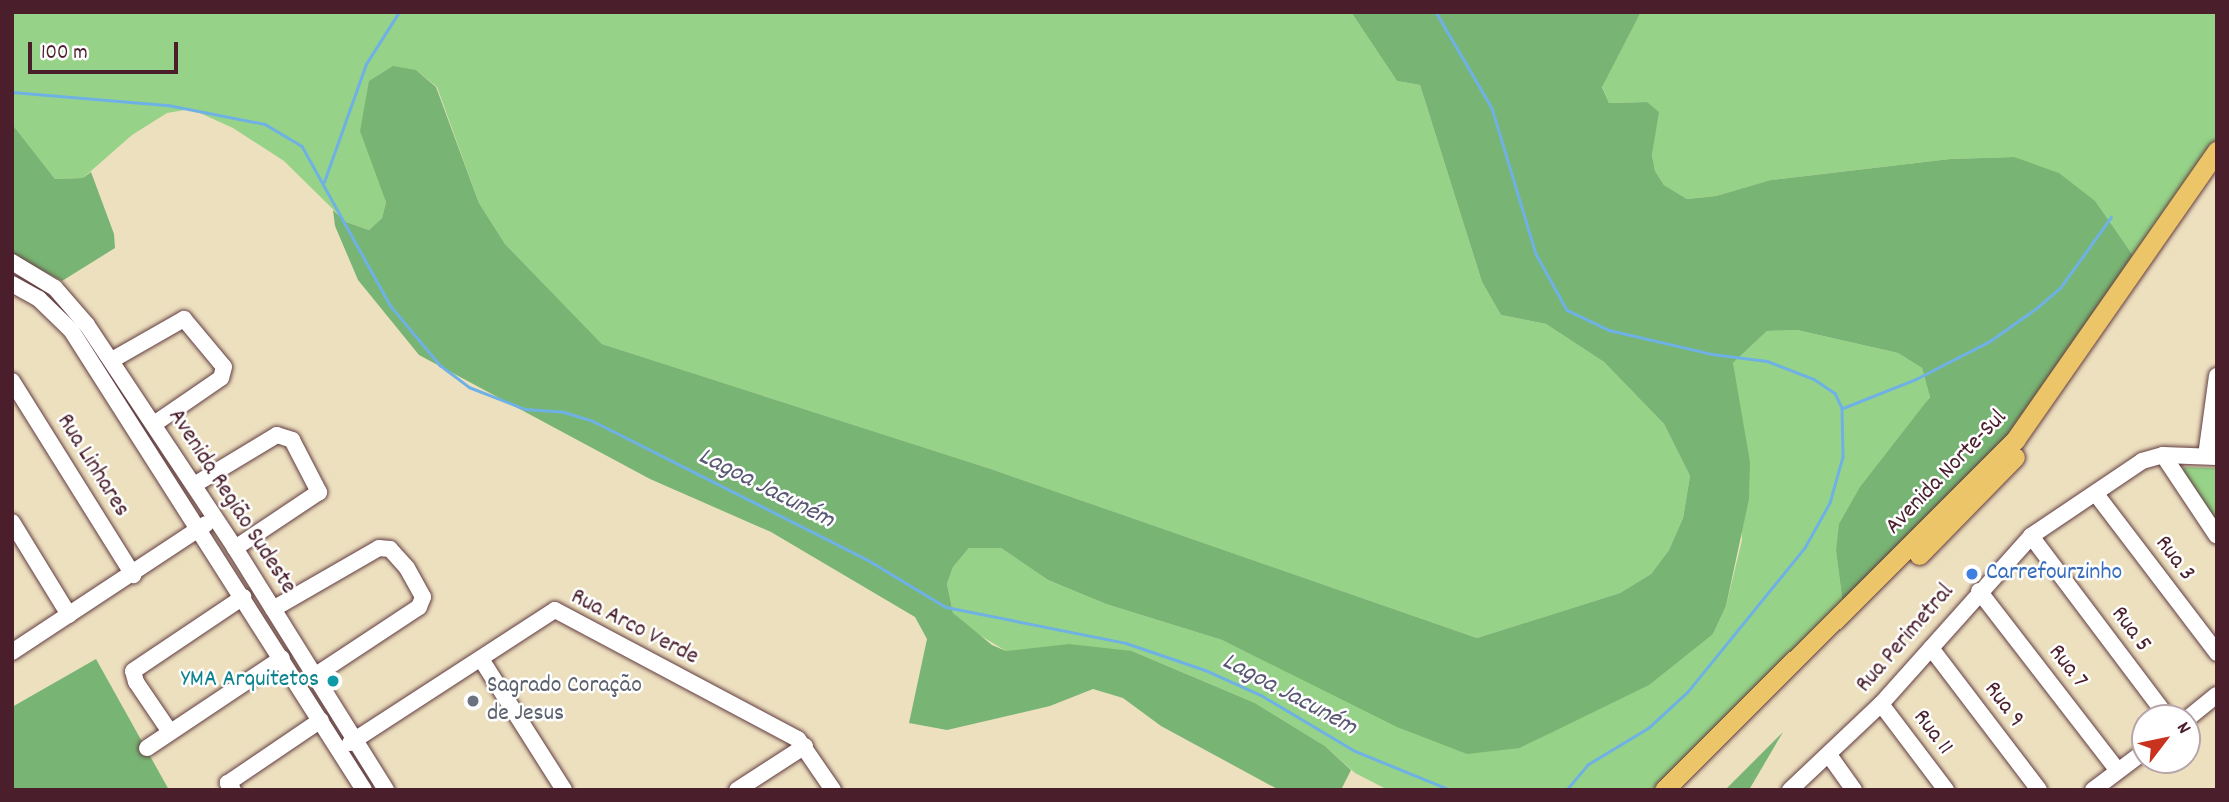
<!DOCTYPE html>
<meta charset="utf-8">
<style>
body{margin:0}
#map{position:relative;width:2229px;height:802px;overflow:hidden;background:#ede0bf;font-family:Dekko,sans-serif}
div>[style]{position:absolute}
.green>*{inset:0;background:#96d388}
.forest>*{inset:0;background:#78b574}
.stream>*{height:2.5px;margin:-1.25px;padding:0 1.25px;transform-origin:1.25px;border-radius:1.25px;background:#6fb1e4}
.roads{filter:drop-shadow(0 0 2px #623c41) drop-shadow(0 0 2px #623c41)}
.minor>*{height:16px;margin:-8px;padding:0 8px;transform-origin:8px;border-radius:8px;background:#fff}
.major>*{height:19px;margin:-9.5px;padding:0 9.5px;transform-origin:9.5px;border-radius:9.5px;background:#edc569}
.dots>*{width:19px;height:19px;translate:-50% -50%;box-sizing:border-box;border:4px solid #fff;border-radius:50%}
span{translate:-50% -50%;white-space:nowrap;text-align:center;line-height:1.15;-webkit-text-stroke:5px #fff;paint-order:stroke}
.street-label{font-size:24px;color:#4a1f2b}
.shop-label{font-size:24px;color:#366cbe}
.left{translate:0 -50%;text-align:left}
.culture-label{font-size:24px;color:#0d838f}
.right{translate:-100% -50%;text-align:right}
.worship-label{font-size:24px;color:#5b616d}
.water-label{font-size:26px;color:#595975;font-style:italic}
.frame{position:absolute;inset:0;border:14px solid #4a1f2b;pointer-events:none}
.north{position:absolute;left:2131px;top:704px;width:70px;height:70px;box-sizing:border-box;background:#fff;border:2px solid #b7a5aa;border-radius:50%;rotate:58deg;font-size:19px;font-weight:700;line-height:28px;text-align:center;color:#4a1f2b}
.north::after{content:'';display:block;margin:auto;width:24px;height:32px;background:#c8321e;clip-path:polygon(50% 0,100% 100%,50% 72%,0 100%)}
.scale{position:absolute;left:28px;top:42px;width:150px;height:32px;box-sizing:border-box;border:4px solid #4a1f2b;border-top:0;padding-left:9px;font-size:21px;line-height:24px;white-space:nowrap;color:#4a1f2b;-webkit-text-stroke:5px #fff;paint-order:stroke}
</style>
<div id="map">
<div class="green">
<i style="clip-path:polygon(12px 12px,1351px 12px,1397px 81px,1420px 85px,1482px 282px,1501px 315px,1546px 324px,1604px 362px,1664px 424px,1690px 476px,1683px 518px,1669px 550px,1651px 574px,1620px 593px,1477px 638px,991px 469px,602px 344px,505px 244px,479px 203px,437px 87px,416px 70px,376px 167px,386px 202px,382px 218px,369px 230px,346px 222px,284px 161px,233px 128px,191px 109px,167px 113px,132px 135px,83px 178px,55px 179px,12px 124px)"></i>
<i style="clip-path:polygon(1641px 12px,2217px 12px,2217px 141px,2136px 260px,2014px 157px,1950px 159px,1772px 180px,1716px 196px,1687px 199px,1664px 185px,1655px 171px,1652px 155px,1658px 112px,1646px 102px,1609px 103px,1602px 86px)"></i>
<i style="clip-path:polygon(1797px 330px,1898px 353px,1922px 368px,1930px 396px,1836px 551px,1843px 605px,1657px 790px,1388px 790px,1355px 773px,1325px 746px,1255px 703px,1132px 651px,1006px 651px,966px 627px,953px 613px,947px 584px,953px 567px,969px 548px,1001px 548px,1048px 580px,1106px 604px,1222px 640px,1300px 677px,1520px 748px,1596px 710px,1713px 634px,1726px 606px,1742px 540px,1733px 363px,1767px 331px)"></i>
<i style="clip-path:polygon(2185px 467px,2217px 468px,2217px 523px,2182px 471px)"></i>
</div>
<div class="forest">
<i style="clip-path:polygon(1351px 12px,1641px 12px,1602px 87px,1609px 103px,1647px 102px,1659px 112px,1652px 155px,1655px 171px,1664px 185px,1687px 199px,1716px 196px,1771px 180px,1950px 159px,2014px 157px,2059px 173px,2095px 201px,2136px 260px,2049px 386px,1982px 467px,1843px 605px,1836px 551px,1839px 524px,1860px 487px,1930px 397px,1922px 368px,1898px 353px,1797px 330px,1767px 331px,1733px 363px,1750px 462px,1749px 499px,1726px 606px,1713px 634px,1649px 685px,1520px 748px,1467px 754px,1397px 727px,1222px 640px,1106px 604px,1048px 580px,1001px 548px,969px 548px,953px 567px,947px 584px,953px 613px,992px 645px,1006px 651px,1069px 644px,1132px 651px,1255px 703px,1325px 746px,1351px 770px,1341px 790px,1279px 790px,1161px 726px,1123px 698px,1093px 689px,1050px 706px,947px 730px,909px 723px,927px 639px,915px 617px,771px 532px,650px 479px,419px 355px,358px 280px,335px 226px,333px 210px,346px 222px,369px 230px,382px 218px,386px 202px,360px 131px,369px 81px,393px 66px,416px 70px,436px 87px,479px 203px,505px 244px,602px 344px,991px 469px,1477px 638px,1620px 593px,1651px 574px,1669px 550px,1683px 518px,1690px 476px,1664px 424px,1604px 362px,1546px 324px,1501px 315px,1482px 282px,1420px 85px,1397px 81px)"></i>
<i style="clip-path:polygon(12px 124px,55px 179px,83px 178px,91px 172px,114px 234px,115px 248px,62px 281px,12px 254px)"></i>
<i style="clip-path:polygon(96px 659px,169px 790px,12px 790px,12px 707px)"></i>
<i style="clip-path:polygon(1783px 732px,1749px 790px,1725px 790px)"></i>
</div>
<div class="stream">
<i style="left:1436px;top:12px;width:111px;rotate:59.7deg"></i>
<i style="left:1492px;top:108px;width:152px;rotate:73.2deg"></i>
<i style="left:1536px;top:254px;width:64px;rotate:61deg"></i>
<i style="left:1567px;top:310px;width:47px;rotate:25.5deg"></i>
<i style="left:1609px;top:330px;width:106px;rotate:13.1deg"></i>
<i style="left:1712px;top:354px;width:55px;rotate:7.3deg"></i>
<i style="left:1767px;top:361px;width:50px;rotate:21deg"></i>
<i style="left:1814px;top:379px;width:25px;rotate:34deg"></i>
<i style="left:1835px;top:393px;width:17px;rotate:65deg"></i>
<i style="left:1842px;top:408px;width:49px;rotate:88.8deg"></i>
<i style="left:1843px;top:457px;width:48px;rotate:105.8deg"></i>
<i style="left:1830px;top:503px;width:51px;rotate:119.1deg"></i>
<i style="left:1805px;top:548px;width:186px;rotate:129.1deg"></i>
<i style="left:1688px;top:692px;width:53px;rotate:137.3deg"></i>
<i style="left:1649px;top:728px;width:71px;rotate:148.8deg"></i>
<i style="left:1588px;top:765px;width:33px;rotate:130deg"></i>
<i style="left:12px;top:92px;width:157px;rotate:4.8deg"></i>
<i style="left:168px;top:105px;width:99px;rotate:11.1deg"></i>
<i style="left:265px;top:124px;width:43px;rotate:30.7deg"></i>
<i style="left:302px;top:146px;width:182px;rotate:61deg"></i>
<i style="left:390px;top:305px;width:78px;rotate:50.2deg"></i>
<i style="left:440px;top:365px;width:36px;rotate:37deg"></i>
<i style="left:469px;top:387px;width:60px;rotate:21.4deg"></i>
<i style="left:525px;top:409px;width:39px;rotate:4deg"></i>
<i style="left:564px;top:412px;width:30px;rotate:17deg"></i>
<i style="left:593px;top:421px;width:308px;rotate:26.8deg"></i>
<i style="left:868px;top:560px;width:91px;rotate:31.1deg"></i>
<i style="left:946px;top:607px;width:184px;rotate:11.3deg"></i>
<i style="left:1126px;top:643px;width:83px;rotate:18.9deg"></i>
<i style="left:1205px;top:670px;width:61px;rotate:24.1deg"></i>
<i style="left:1261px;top:695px;width:109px;rotate:30.8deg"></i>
<i style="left:1355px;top:751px;width:104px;rotate:22.1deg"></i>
<i style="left:324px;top:182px;width:125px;rotate:-70.4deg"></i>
<i style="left:366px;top:64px;width:62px;rotate:-57.6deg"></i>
<i style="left:1843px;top:408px;width:79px;rotate:-21.7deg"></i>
<i style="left:1916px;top:379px;width:83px;rotate:-27.2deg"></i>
<i style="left:1990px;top:341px;width:59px;rotate:-35.3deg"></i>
<i style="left:2038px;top:307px;width:29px;rotate:-41deg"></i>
<i style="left:2060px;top:288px;width:87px;rotate:-54.3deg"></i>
</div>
<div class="roads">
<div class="minor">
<i style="left:12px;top:262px;width:50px;rotate:31.2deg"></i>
<i style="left:55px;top:288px;width:49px;rotate:49.1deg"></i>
<i style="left:87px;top:325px;width:268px;rotate:56.4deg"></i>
<i style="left:235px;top:548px;width:285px;rotate:58deg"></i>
<i style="left:12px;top:284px;width:31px;rotate:29deg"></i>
<i style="left:39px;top:299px;width:45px;rotate:44.1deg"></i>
<i style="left:71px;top:330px;width:545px;rotate:57.5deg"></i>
<i style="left:112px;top:360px;width:83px;rotate:-29.7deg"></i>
<i style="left:184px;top:319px;width:62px;rotate:50.2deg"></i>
<i style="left:224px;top:367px;width:11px;rotate:105deg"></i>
<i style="left:221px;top:378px;width:81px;rotate:145.5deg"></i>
<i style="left:12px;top:381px;width:229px;rotate:58deg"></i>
<i style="left:2163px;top:455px;width:97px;rotate:56.3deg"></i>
<i style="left:2206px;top:456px;width:81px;rotate:-82.2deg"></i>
<i style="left:194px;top:485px;width:97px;rotate:-31.1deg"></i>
<i style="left:277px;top:435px;width:16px;rotate:18deg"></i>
<i style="left:292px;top:440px;width:59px;rotate:62.6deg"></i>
<i style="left:319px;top:492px;width:101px;rotate:146.3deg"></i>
<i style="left:2096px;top:494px;width:200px;rotate:52.7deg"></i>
<i style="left:12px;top:522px;width:109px;rotate:58.5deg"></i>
<i style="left:2031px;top:536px;width:228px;rotate:53deg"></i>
<i style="left:1979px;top:591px;width:227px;rotate:52.3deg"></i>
<i style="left:273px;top:609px;width:122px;rotate:-29.9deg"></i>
<i style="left:379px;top:548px;width:11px;rotate:5deg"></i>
<i style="left:390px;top:549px;width:25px;rotate:48deg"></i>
<i style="left:407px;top:568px;width:33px;rotate:61deg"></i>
<i style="left:423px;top:597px;width:11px;rotate:112deg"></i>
<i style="left:419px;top:607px;width:123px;rotate:146.6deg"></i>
<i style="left:1931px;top:648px;width:178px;rotate:52.7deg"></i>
<i style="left:12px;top:652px;width:232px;rotate:-33.4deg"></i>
<i style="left:481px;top:659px;width:155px;rotate:57.6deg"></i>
<i style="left:1881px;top:704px;width:108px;rotate:52.9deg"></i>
<i style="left:2187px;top:719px;width:38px;rotate:-39deg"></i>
<i style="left:170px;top:732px;width:60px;rotate:-124.2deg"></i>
<i style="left:136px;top:682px;width:11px;rotate:-105deg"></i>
<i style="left:133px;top:671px;width:133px;rotate:-33.9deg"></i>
<i style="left:350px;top:743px;width:244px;rotate:-33deg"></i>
<i style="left:555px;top:610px;width:275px;rotate:28deg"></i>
<i style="left:798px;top:739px;width:62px;rotate:55.5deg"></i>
<i style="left:147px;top:748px;width:162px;rotate:-33.7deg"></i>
<i style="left:1829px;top:755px;width:43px;rotate:54.5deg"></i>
<i style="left:233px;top:790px;width:9px;rotate:-126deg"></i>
<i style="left:228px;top:783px;width:112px;rotate:-34.1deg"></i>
<i style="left:737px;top:790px;width:81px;rotate:-32.9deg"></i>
<i style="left:1790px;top:790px;width:125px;rotate:-43.4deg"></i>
<i style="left:1881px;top:704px;width:225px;rotate:-48.2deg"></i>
<i style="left:2031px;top:536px;width:134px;rotate:-34deg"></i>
<i style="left:2142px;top:461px;width:22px;rotate:-16deg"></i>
<i style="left:2163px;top:455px;width:54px;rotate:2.1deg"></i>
<i style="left:2093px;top:790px;width:65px;rotate:-36.9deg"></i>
</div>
<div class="major">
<i style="left:1919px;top:555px;width:137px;rotate:-45.6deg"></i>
<i style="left:1664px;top:790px;width:496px;rotate:-44.9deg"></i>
<i style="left:2015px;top:440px;width:353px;rotate:-55.1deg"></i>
</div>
</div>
<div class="dots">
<i style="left:1972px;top:574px;background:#3f7fe0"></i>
<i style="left:333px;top:681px;background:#0f9aa8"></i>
<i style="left:473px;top:701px;background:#6b7280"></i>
</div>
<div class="street-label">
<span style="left:92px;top:466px;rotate:58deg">Rua Linhares</span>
<span style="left:1947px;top:473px;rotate:-46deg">Avenida Norte-Sul</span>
<span style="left:231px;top:502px;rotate:57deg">Avenida Região Sudeste</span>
<span style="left:2174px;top:559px;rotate:53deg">Rua 3</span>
<span style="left:634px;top:628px;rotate:27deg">Rua Arco Verde</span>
<span style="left:2130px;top:630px;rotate:53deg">Rua 5</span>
<span style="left:1906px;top:639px;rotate:-49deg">Rua Perimetral</span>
<span style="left:2067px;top:667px;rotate:52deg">Rua 7</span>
<span style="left:2003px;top:705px;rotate:53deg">Rua 9</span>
<span style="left:1932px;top:733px;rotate:53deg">Rua 11</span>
</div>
<div class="shop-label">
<span class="left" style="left:1986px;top:574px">Carrefourzinho</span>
</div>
<div class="culture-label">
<span class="right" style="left:319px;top:681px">YMA Arquitetos</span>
</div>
<div class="worship-label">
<span class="left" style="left:487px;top:701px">Sagrado Coração<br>de Jesus</span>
</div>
<div class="water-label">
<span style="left:766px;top:489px;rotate:27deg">Lagoa Jacuném</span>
<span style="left:1289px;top:695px;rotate:28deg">Lagoa Jacuném</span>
</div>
<div class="frame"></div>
<div class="north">N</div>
<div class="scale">100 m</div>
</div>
